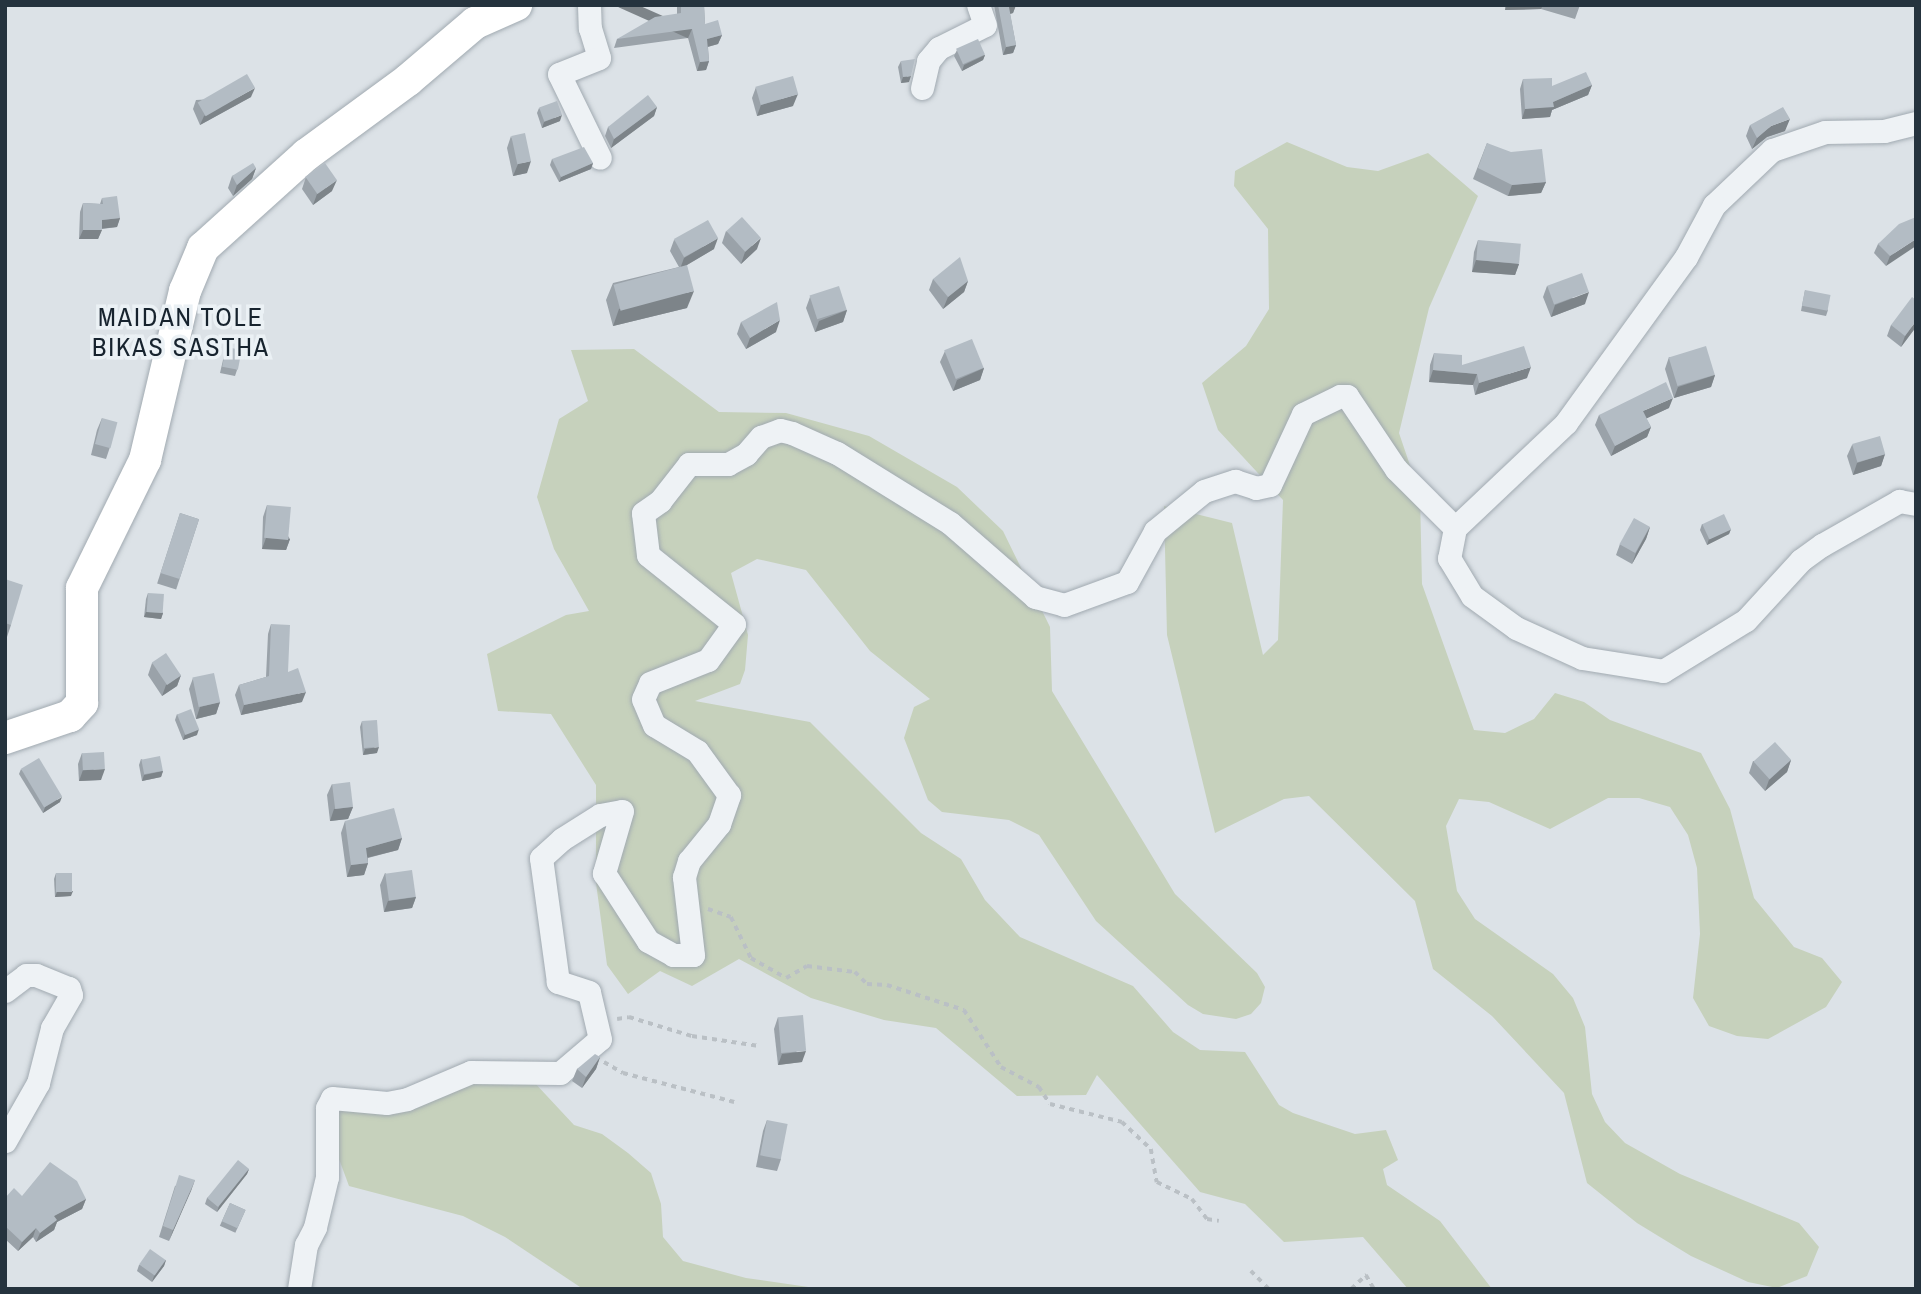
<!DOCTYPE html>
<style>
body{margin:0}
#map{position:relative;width:1921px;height:1294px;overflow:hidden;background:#dce2e7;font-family:"Archivo Narrow",sans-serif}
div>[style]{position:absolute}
.green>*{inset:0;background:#c6d1bc}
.path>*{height:3.5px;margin-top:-1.75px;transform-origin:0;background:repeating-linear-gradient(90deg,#bac0c5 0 5px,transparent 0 10px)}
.roads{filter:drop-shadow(0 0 2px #a1aab1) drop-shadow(0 0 2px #a1aab1)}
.street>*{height:23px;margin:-11.5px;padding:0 11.5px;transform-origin:11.5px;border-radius:11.5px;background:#eef2f5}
.secondary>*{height:32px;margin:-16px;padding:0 16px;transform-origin:16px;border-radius:16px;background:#fff}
.wall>*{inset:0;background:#9aa2a9;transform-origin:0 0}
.shaded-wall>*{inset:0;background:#7d8489;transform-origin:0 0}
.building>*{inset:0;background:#b3bcc4;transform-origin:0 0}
span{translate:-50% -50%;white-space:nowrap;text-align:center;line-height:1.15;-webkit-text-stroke:7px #ebf1f5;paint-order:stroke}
.neighbourhood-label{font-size:26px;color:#17232e;letter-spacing:2px}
.frame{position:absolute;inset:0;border:7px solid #25333e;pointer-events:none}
</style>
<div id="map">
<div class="green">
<i style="clip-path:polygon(1287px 142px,1347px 167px,1378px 171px,1428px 153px,1478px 196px,1429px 308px,1399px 433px,1420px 495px,1422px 584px,1474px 730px,1505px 733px,1534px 719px,1555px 693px,1584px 702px,1610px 720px,1701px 753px,1730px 809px,1754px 898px,1794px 947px,1822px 958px,1842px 982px,1826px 1007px,1768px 1039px,1737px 1036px,1709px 1026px,1693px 998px,1700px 934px,1697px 868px,1688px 835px,1670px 807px,1639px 798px,1608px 798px,1550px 829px,1489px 802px,1459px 799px,1446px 826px,1457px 891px,1475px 919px,1553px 974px,1573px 998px,1585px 1027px,1592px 1094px,1605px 1122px,1625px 1143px,1680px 1174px,1799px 1223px,1819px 1247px,1807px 1276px,1777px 1288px,1748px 1282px,1691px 1256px,1637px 1223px,1587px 1183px,1564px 1093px,1492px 1016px,1433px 969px,1415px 901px,1309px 796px,1284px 799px,1215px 833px,1167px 635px,1164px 506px,1232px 523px,1263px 655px,1278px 640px,1283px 500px,1218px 430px,1202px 383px,1246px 346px,1269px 309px,1268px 229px,1234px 186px,1235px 171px)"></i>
<i style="clip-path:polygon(634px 349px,719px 412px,786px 413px,869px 436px,957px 487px,1003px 531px,1050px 627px,1052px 691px,1175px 894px,1257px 973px,1265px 987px,1261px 1003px,1251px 1014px,1236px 1019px,1203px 1014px,1188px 1005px,1096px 921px,1039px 835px,1009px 820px,942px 812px,928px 800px,904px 738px,914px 707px,930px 699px,870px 651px,806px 570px,757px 559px,731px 573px,748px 635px,745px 670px,740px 684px,695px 701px,810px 722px,921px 833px,961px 859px,985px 900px,1020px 937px,1133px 986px,1173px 1032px,1200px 1050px,1245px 1052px,1279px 1105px,1293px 1113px,1355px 1134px,1386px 1130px,1398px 1160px,1383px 1169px,1387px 1185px,1440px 1221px,1492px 1289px,1408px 1289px,1363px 1237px,1284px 1242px,1245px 1204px,1200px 1192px,1097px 1075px,1086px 1095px,1017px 1096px,936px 1028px,884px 1020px,811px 998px,739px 959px,692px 986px,660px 971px,628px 994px,607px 965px,596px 883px,596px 785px,551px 714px,498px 711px,487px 654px,566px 615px,589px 611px,554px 549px,537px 497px,559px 419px,588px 401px,571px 350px)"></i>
<i style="clip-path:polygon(469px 1077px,533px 1081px,574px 1125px,602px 1134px,628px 1153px,651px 1173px,661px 1204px,663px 1237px,683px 1261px,746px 1278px,822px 1289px,583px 1289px,505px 1237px,463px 1216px,349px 1186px,336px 1151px,333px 1120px,343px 1106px)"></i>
</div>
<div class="path">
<i style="left:708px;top:909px;width:24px;rotate:19deg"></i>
<i style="left:731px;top:917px;width:46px;rotate:64deg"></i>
<i style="left:751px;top:958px;width:40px;rotate:29.7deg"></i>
<i style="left:786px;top:978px;width:24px;rotate:-30deg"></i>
<i style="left:807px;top:966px;width:48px;rotate:7.1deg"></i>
<i style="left:855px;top:972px;width:17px;rotate:45deg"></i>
<i style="left:867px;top:984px;width:20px;rotate:3deg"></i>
<i style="left:887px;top:985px;width:81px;rotate:18deg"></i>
<i style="left:964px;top:1010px;width:68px;rotate:57deg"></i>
<i style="left:1001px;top:1067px;width:43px;rotate:27.8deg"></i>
<i style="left:1039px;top:1087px;width:20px;rotate:57deg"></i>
<i style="left:1050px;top:1104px;width:74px;rotate:14deg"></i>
<i style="left:1122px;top:1122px;width:40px;rotate:43deg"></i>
<i style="left:1151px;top:1149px;width:34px;rotate:80deg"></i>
<i style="left:1157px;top:1182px;width:39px;rotate:26deg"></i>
<i style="left:1192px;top:1199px;width:25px;rotate:53deg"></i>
<i style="left:1207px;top:1219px;width:12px;rotate:9deg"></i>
<i style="left:617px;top:1019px;width:12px;rotate:-9deg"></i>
<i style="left:629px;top:1017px;width:66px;rotate:16.8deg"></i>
<i style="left:692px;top:1036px;width:68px;rotate:8.5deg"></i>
<i style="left:604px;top:1062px;width:22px;rotate:30deg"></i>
<i style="left:623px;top:1073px;width:115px;rotate:14.6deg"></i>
<i style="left:1251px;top:1271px;width:25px;rotate:45deg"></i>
<i style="left:1351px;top:1289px;width:21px;rotate:-43deg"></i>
<i style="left:1366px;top:1275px;width:16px;rotate:60deg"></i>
</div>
<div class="roads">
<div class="street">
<i style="left:589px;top:5px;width:23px;rotate:88deg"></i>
<i style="left:590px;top:28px;width:31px;rotate:73deg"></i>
<i style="left:599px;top:58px;width:43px;rotate:158.2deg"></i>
<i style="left:559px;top:74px;width:93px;rotate:64deg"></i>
<i style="left:922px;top:88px;width:28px;rotate:-77deg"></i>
<i style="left:928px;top:61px;width:17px;rotate:-50deg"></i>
<i style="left:939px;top:48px;width:51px;rotate:-26.6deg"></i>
<i style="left:985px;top:25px;width:21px;rotate:-109deg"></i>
<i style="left:1916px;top:123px;width:33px;rotate:166deg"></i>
<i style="left:1884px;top:131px;width:59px;rotate:179deg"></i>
<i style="left:1825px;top:132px;width:56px;rotate:161.2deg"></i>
<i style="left:1772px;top:150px;width:80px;rotate:136.5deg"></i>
<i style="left:1714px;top:205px;width:59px;rotate:118.3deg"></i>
<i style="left:1686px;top:257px;width:205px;rotate:125.9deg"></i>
<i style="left:1566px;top:423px;width:153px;rotate:136.6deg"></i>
<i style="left:1455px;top:528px;width:31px;rotate:101deg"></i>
<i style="left:1449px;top:558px;width:44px;rotate:58.8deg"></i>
<i style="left:1472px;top:596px;width:54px;rotate:36deg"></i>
<i style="left:1516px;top:628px;width:72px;rotate:24.4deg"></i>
<i style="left:1582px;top:658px;width:82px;rotate:9.1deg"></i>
<i style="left:1663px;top:671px;width:97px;rotate:-31.6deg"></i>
<i style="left:1746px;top:620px;width:81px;rotate:-47.5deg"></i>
<i style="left:1801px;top:560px;width:26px;rotate:-36deg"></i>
<i style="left:1822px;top:545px;width:89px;rotate:-29.7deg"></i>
<i style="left:1899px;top:501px;width:17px;rotate:10deg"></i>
<i style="left:5px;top:991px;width:26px;rotate:-37deg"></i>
<i style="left:26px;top:975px;width:10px"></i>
<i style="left:36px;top:975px;width:35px;rotate:22deg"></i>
<i style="left:69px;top:988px;width:7px;rotate:74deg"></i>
<i style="left:71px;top:995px;width:38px;rotate:120deg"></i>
<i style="left:52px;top:1028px;width:57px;rotate:104.3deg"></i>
<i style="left:38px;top:1083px;width:67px;rotate:119.6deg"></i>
<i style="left:299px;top:1289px;width:45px;rotate:-81deg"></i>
<i style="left:306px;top:1245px;width:20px;rotate:-63deg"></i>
<i style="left:315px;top:1227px;width:51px;rotate:-76.5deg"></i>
<i style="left:327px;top:1177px;width:69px;rotate:-90deg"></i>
<i style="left:327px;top:1108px;width:11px;rotate:-63deg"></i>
<i style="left:332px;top:1098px;width:55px;rotate:5.2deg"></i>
<i style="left:387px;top:1103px;width:20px;rotate:-11deg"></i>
<i style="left:407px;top:1099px;width:69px;rotate:-22.9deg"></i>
<i style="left:471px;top:1072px;width:89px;rotate:0.6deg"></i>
<i style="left:560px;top:1073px;width:52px;rotate:-40.4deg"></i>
<i style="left:600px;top:1039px;width:48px;rotate:-103.2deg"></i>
<i style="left:589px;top:992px;width:33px;rotate:-162deg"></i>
<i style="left:558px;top:982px;width:125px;rotate:-97.8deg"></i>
<i style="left:541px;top:858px;width:28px;rotate:-42deg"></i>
<i style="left:562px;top:839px;width:45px;rotate:-32.3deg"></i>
<i style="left:600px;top:815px;width:22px;rotate:-10deg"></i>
<i style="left:622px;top:811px;width:65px;rotate:106.2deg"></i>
<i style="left:604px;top:873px;width:81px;rotate:57.1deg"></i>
<i style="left:648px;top:941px;width:29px;rotate:29deg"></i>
<i style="left:673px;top:955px;width:20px"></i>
<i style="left:693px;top:955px;width:79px;rotate:-96.6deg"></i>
<i style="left:684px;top:877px;width:17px;rotate:-73deg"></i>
<i style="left:689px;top:861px;width:48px;rotate:-51deg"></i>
<i style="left:719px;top:824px;width:31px;rotate:-71deg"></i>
<i style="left:729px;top:795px;width:54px;rotate:-126deg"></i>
<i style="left:697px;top:751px;width:50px;rotate:-148.8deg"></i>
<i style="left:654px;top:725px;width:28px;rotate:-113deg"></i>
<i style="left:643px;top:699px;width:17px;rotate:-66deg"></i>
<i style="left:650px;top:683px;width:62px;rotate:-21.6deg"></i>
<i style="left:708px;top:660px;width:44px;rotate:-54.2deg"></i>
<i style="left:734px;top:624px;width:110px;rotate:-141.3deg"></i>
<i style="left:648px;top:555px;width:42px;rotate:-96.8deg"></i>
<i style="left:643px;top:513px;width:21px;rotate:-35deg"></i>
<i style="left:660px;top:501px;width:47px;rotate:-51.9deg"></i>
<i style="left:689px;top:464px;width:39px"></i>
<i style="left:728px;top:464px;width:21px;rotate:-29deg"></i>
<i style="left:746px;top:454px;width:23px;rotate:-49deg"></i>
<i style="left:761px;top:437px;width:20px;rotate:-20deg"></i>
<i style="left:780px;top:430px;width:12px;rotate:14deg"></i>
<i style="left:792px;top:433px;width:49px;rotate:24deg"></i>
<i style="left:837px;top:453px;width:133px;rotate:31.8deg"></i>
<i style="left:950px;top:523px;width:113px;rotate:41deg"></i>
<i style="left:1035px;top:597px;width:30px;rotate:15deg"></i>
<i style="left:1064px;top:605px;width:67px;rotate:-20.1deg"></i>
<i style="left:1127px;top:582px;width:58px;rotate:-61.2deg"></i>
<i style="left:1155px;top:531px;width:63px;rotate:-39.2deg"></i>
<i style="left:1204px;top:491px;width:33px;rotate:-18deg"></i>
<i style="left:1235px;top:481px;width:22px;rotate:18deg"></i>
<i style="left:1256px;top:488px;width:14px;rotate:-12deg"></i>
<i style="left:1270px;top:485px;width:78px;rotate:-65.1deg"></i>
<i style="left:1303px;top:414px;width:41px;rotate:-25.9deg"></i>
<i style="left:1340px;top:396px;width:7px"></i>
<i style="left:1347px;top:396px;width:88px;rotate:56.1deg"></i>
<i style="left:1396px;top:469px;width:83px;rotate:45deg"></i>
</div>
<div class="secondary">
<i style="left:5px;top:738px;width:69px;rotate:-18.7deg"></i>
<i style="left:70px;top:716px;width:18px;rotate:-47deg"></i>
<i style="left:82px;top:703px;width:115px;rotate:-90deg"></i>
<i style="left:82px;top:588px;width:143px;rotate:-63.8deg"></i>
<i style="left:145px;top:460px;width:174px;rotate:-76.7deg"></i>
<i style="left:185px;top:291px;width:47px;rotate:-67.3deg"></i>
<i style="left:203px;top:248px;width:139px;rotate:-42.1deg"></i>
<i style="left:306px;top:155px;width:127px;rotate:-36.3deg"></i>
<i style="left:408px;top:80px;width:88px;rotate:-40.4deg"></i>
<i style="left:475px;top:23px;width:45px;rotate:-23.7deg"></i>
</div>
</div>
<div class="wall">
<i style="clip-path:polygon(677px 5px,704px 5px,705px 24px,722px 35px,718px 44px,708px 47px,709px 61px,706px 70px,697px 71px,688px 38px,614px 48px,617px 39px,677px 14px)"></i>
<i style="clip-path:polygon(994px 5px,1016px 5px,1013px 13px,1010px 14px,1016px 45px,1013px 53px,1003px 55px)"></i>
<i style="clip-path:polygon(1505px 5px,1580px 5px,1575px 19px,1541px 9px,1505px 10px)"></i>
<i style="clip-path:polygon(957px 50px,985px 55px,983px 60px,962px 71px,954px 56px)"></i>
<i style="clip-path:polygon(901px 61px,909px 82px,901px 83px,898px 67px)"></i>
<i style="clip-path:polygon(1523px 79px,1552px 86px,1592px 85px,1588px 95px,1552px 110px,1550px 117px,1522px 119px,1520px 89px)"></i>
<i style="clip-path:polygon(756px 87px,793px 106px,757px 116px,752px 98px)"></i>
<i style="clip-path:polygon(251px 97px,200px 125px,193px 109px,196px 100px)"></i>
<i style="clip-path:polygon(657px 107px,654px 116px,611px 148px,605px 136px,608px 127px)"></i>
<i style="clip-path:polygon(539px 108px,560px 121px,542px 128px,537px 113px)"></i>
<i style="clip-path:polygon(1750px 125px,1785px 131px,1767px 137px,1752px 149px,1746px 136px)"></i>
<i style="clip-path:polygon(511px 136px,527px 173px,513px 176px,507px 148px)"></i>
<i style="clip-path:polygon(1487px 143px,1546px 182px,1541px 193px,1508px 196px,1473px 179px)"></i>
<i style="clip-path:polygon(552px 159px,593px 163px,591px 169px,559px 182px,550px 165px)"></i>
<i style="clip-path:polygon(256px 168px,252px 179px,233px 196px,228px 188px,232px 176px)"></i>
<i style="clip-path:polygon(306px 177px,332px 191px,313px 205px,302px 189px)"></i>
<i style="clip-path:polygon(102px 198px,120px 218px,117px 227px,102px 229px,98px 239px,79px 239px,80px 212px,83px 203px,100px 204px)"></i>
<i style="clip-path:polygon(1916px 217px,1886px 266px,1874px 253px,1878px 244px)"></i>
<i style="clip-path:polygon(726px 231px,757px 249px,741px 264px,722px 243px)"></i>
<i style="clip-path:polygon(674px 240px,714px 249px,687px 265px,687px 308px,613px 326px,606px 300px,613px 283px,679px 267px,670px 251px)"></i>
<i style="clip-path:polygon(1478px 240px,1519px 264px,1515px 275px,1472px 272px,1474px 252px)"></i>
<i style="clip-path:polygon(933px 279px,968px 281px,964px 292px,943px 309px,929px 290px)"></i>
<i style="clip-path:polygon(1547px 286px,1585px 304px,1551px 317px,1543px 297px)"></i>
<i style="clip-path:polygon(1805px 290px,1828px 310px,1826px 316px,1801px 311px)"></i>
<i style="clip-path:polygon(810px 297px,847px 310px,843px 322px,815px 332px,806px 308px)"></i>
<i style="clip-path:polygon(741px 322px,776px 332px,746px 349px,737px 334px)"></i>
<i style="clip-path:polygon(1891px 325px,1916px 327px,1901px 347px,1887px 336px)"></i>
<i style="clip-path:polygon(226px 347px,237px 370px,235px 376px,220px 373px)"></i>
<i style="clip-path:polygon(945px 351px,984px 368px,980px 380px,953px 391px,940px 362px)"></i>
<i style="clip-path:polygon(1434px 353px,1462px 365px,1527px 378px,1475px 395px,1473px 385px,1429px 382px,1430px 365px)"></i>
<i style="clip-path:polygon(1669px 357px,1715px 375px,1711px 387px,1674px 398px,1665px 369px)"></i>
<i style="clip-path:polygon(1669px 408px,1646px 418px,1651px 427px,1647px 437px,1611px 456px,1595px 425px,1599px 415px)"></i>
<i style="clip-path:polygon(102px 418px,110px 447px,106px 459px,91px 455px,97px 430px)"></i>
<i style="clip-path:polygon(1852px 445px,1885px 454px,1881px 466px,1853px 475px,1847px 456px)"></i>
<i style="clip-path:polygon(267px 505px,290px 539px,286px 550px,262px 549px,263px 517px)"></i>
<i style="left:180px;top:513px;width:20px;height:74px;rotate:18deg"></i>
<i style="clip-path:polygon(1702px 524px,1731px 529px,1729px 534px,1707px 545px,1700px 530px)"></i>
<i style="clip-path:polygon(1650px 527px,1646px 539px,1632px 564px,1616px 555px,1620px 544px)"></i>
<i style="clip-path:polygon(5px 579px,11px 625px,7px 637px,5px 636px)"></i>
<i style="clip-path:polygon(148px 593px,163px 613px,161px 619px,144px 617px,146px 599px)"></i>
<i style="clip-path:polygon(271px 624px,288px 672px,302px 702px,241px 715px,235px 695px,239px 685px,266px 677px,268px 634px)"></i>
<i style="clip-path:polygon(152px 663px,181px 675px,177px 686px,162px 696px,148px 675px)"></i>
<i style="clip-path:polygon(193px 678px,220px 702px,216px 714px,196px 719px,189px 689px)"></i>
<i style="clip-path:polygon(177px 714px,197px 735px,183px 740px,175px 720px)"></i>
<i style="clip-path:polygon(362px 721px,377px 753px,363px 755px,360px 727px)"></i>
<i style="clip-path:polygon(82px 753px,101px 780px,79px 781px,78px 764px)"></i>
<i style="clip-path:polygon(141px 759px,163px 771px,161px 777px,142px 781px,139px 765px)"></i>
<i style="clip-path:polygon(1791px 760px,1787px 772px,1765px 791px,1749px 773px,1753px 761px)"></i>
<i style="clip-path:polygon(21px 769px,60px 802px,43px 813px,19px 774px)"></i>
<i style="clip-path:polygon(332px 784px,353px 807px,348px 819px,330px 821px,327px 795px)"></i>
<i style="clip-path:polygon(345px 821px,402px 838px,398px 850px,368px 858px,368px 863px,364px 875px,347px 877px,341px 833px)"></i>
<i style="clip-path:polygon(56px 873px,71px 896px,55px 897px,54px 879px)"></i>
<i style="clip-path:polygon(385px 873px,416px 897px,412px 908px,384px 912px,380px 885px)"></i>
<i style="clip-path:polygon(778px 1017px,802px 1062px,778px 1065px,774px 1029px)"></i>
<i style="clip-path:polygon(600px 1057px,596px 1069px,582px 1088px,572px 1081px,577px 1069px)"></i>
<i style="clip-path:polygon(767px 1120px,781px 1159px,777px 1171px,756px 1167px,763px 1131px)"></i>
<i style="clip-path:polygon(249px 1169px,247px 1174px,217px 1212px,205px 1204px,207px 1198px)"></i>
<i style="clip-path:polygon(195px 1180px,169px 1241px,159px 1237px,175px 1186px)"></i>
<i style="clip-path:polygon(22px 1196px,86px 1199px,82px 1209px,57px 1222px,54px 1230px,36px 1242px,33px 1237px,18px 1251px,5px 1239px,5px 1198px)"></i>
<i style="left:230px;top:1203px;width:17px;height:25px;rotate:24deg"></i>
<i style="clip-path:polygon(166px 1260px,164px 1266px,152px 1282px,137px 1271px,139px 1265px)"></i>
</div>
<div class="shaded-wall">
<i style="clip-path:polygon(1013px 5px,1016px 5px,1013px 13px,1006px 15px,1009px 7px)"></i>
<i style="clip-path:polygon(1507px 5px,1543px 5px,1541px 9px,1505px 10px)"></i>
<i style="left:692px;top:29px;width:10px;height:76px;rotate:114deg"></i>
<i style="clip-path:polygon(722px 35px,718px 44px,703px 48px,707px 39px)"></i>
<i style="clip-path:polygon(1016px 45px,1013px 53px,1003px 55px,1006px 47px)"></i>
<i style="clip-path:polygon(985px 55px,983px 60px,962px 71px,964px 65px)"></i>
<i style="clip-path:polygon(709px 61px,706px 70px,697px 71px,700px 62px)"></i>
<i style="clip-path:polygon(911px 76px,909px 82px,901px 83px,903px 77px)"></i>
<i style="clip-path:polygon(1592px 85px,1588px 95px,1552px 110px,1550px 117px,1522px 119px,1525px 109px,1553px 102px)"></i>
<i style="clip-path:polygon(255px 88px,251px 97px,200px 125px,204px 116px)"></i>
<i style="clip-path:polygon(798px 94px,793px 106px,757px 116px,761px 105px)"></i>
<i style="clip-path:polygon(657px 107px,654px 116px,611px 148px,614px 139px)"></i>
<i style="clip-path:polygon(562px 115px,560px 121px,542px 128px,544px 122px)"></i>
<i style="clip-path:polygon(1790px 119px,1785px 131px,1767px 137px,1752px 149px,1757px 138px,1771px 126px)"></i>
<i style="clip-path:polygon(531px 161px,527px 173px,513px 176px,518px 164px)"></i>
<i style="clip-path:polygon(593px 163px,591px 169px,559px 182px,561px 177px)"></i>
<i style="clip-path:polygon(256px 168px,252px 179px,233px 196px,237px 185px)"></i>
<i style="clip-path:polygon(337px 180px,332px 191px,313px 205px,317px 194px)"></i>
<i style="clip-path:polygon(1546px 182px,1541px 193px,1508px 196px,1512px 185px)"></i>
<i style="clip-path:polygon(120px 218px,117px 227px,98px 229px,102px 220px)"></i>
<i style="clip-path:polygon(83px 230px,102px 230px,98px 239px,79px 239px)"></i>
<i style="clip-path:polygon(718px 238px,714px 249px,680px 269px,684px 258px)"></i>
<i style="clip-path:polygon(761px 238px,757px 249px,741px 264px,745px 252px)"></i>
<i style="clip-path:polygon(1916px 239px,1916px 246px,1886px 266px,1890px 256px)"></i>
<i style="clip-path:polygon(1476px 260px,1519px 264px,1515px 275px,1472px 272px)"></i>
<i style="clip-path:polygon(968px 281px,964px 292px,943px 309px,948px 297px)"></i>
<i style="clip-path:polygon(694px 291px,687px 308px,613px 326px,619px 309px)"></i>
<i style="clip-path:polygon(1589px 292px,1585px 304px,1551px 317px,1555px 305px)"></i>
<i style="clip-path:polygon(847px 310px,843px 322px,815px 332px,819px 321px)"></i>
<i style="clip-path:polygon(780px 320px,776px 332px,746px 349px,750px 338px)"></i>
<i style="clip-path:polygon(1916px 321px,1916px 327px,1901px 347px,1905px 336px)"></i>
<i style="clip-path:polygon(1531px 367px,1527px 378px,1475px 395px,1479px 383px)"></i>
<i style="clip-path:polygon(984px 368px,980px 380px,953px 391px,957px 380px)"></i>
<i style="clip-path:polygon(1433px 370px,1477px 374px,1473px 385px,1429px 382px)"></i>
<i style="clip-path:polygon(1715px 375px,1711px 387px,1674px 398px,1678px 387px)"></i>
<i style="clip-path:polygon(1673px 398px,1669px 408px,1639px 422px,1643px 411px)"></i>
<i style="clip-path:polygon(1651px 427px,1647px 437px,1611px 456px,1615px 446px)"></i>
<i style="clip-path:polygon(1885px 454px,1881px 466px,1853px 475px,1857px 463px)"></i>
<i style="clip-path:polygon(1650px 527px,1646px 539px,1632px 564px,1636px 553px)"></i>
<i style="clip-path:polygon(1731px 529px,1729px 534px,1707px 545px,1709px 539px)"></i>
<i style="clip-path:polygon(266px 538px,290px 539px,286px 550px,262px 549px)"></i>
<i style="clip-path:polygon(146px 612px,163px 613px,161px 619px,144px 617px)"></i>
<i style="clip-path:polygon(181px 675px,177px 686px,162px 696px,166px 685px)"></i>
<i style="clip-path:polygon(306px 692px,302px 702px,241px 715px,244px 705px)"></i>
<i style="clip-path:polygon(220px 702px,216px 714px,196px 719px,200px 707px)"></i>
<i style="clip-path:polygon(199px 729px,197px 735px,183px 740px,185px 734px)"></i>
<i style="clip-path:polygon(379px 747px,377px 753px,363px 755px,365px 749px)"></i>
<i style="clip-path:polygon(1791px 760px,1787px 772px,1765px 791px,1769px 780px)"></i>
<i style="clip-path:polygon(105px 769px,101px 780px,79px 781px,83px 770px)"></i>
<i style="clip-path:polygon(163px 771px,161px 777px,142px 781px,144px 775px)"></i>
<i style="clip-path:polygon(62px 797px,60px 802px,43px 813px,45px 807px)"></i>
<i style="clip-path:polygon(353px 807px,348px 819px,330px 821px,334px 809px)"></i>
<i style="clip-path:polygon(402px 838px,398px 850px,362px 859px,366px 848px)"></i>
<i style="clip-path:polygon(368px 863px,364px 875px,347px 877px,351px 865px)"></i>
<i style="clip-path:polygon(73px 891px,71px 896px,55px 897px,57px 892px)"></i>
<i style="clip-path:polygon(416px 897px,412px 908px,384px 912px,388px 901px)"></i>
<i style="clip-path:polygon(806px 1051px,802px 1062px,778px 1065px,782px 1054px)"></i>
<i style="clip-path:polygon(600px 1057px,596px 1069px,582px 1088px,586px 1077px)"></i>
<i style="clip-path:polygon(249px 1169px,247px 1174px,217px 1212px,219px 1206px)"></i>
<i style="clip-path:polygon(195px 1180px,191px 1191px,169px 1241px,173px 1230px)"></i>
<i style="clip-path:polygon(86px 1199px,82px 1209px,57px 1222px,54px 1230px,36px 1242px,40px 1233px,54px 1216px)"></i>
<i style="clip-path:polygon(36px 1228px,33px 1237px,18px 1251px,22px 1242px)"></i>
<i style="clip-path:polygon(166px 1260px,164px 1266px,152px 1282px,154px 1276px)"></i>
</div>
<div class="building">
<i style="clip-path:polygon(681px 5px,704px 5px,705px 24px,718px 20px,722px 35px,707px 39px,709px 61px,700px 62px,692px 29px,617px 39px,655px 17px,681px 13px)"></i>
<i style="clip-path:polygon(998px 5px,1013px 5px,1009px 7px,1016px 45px,1006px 47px)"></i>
<i style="left:978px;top:39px;width:17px;height:24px;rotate:66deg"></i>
<i style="clip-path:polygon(915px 59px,911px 76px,903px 77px,901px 61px)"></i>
<i style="clip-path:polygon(1586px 72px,1592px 85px,1553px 102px,1554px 107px,1525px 109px,1523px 79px,1552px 78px,1552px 86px)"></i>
<i style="left:247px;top:74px;width:16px;height:57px;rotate:60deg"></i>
<i style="left:793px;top:76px;width:19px;height:39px;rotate:74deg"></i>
<i style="clip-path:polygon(648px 95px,657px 107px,614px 139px,608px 127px)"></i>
<i style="left:557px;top:101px;width:15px;height:19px;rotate:70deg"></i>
<i style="clip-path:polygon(1783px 107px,1790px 119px,1771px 126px,1757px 138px,1750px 125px)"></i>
<i style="left:525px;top:133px;width:29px;height:14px;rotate:78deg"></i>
<i style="clip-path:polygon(1487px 143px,1511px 152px,1542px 149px,1546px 182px,1512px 185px,1478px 168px)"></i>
<i style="clip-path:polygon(584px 147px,593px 163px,561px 177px,552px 159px)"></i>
<i style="clip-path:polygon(253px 163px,256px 168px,237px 185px,232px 176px)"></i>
<i style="left:325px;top:163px;width:21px;height:24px;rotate:55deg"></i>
<i style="clip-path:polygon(117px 196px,120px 218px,102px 220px,102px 230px,83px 230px,83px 203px,103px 204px,102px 198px)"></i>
<i style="left:742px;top:217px;width:28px;height:21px;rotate:48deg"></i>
<i style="clip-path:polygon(1916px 217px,1916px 239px,1890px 256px,1878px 244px,1899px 224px)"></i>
<i style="left:708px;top:220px;width:21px;height:39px;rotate:61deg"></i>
<i style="left:1478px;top:240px;width:43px;height:20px;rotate:5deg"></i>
<i style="clip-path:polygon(960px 257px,968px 281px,948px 297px,933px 279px)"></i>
<i style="left:687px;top:265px;width:27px;height:76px;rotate:75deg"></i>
<i style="left:1582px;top:273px;width:20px;height:37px;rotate:70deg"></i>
<i style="left:839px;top:286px;width:25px;height:31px;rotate:72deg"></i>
<i style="left:1805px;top:290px;width:26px;height:16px;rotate:11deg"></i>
<i style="clip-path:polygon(1912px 297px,1916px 300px,1916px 321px,1905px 336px,1891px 325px)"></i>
<i style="clip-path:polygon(777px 302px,780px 320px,750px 338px,741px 322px)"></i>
<i style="left:972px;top:339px;width:31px;height:30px;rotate:68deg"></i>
<i style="clip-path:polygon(1524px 346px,1531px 367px,1479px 383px,1477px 374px,1433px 370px,1434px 353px,1462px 355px,1462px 365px)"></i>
<i style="left:1706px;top:346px;width:30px;height:39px;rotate:73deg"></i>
<i style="left:226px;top:347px;width:16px;height:20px;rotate:11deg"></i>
<i style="clip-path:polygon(1666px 382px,1673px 398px,1643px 411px,1651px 427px,1615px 446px,1599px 415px)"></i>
<i style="left:102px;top:418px;width:16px;height:27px;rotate:15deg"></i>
<i style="left:1880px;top:436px;width:19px;height:29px;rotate:74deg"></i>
<i style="left:267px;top:505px;width:24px;height:33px;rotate:5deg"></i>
<i style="left:180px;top:513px;width:20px;height:63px;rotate:18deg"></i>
<i style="left:1724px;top:514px;width:17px;height:24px;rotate:65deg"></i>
<i style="left:1634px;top:518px;width:18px;height:30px;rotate:29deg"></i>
<i style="clip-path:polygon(5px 579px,23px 585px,11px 625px,5px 623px)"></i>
<i style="left:148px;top:593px;width:16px;height:19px;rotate:4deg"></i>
<i style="clip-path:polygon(271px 624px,290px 625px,288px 672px,298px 668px,306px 692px,244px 705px,239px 685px,269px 676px)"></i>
<i style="left:166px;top:653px;width:27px;height:17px;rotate:56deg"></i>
<i style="left:214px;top:673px;width:30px;height:22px;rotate:78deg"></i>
<i style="left:191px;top:709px;width:22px;height:15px;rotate:68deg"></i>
<i style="left:377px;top:720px;width:27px;height:15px;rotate:86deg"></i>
<i style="left:1775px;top:742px;width:24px;height:29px;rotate:48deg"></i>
<i style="left:104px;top:752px;width:17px;height:22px;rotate:87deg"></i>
<i style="left:160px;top:756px;width:15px;height:19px;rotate:79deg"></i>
<i style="left:39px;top:758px;width:45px;height:21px;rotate:59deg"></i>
<i style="left:350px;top:782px;width:25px;height:18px;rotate:83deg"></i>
<i style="clip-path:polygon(394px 808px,402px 838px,366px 848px,368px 863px,351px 865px,345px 821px)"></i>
<i style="left:412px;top:870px;width:27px;height:27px;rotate:82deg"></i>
<i style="left:56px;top:873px;width:16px;height:19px"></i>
<i style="left:803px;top:1015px;width:36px;height:25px;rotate:85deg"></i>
<i style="clip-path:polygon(595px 1054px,600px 1057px,586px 1077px,577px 1069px)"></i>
<i style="left:767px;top:1120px;width:21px;height:36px;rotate:11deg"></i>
<i style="left:238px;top:1160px;width:14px;height:49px;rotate:39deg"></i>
<i style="clip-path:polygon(50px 1162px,77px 1181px,86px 1199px,54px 1216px,57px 1220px,40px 1233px,36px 1228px,22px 1242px,5px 1226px,5px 1198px,14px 1188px,22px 1196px)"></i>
<i style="clip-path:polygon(179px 1175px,195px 1180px,173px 1230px,163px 1226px)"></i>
<i style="left:230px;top:1203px;width:17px;height:20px;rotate:24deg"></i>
<i style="left:150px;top:1249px;width:19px;height:19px;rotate:35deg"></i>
</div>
<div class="neighbourhood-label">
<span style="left:181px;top:332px">MAIDAN TOLE<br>BIKAS SASTHA</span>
</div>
<div class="frame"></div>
</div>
